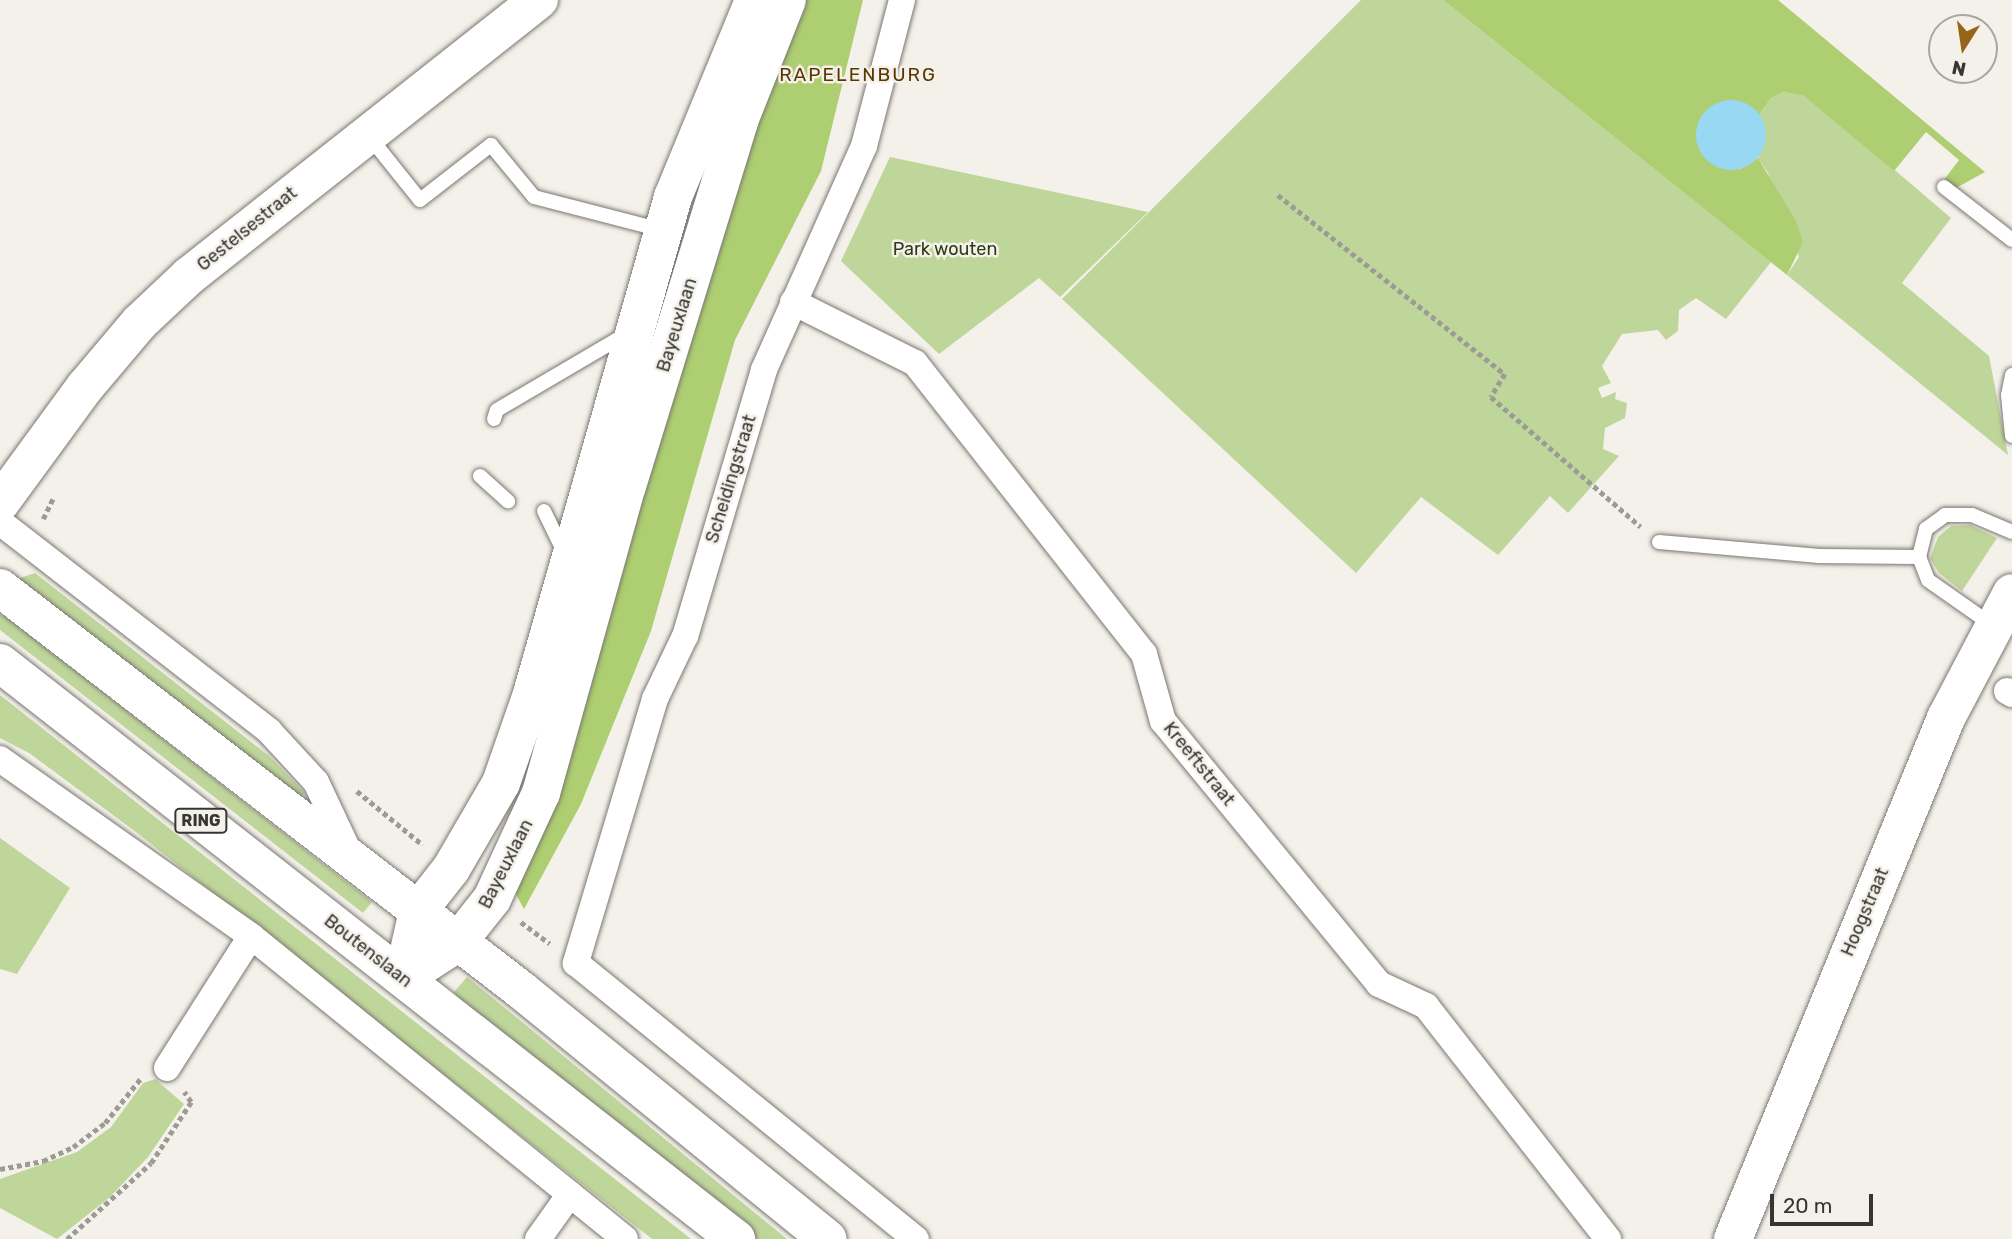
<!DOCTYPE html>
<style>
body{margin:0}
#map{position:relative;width:2012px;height:1239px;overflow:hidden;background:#f4f1ea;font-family:Rubik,sans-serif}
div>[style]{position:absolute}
.green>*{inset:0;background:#bfd69b}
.forest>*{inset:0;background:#adce71}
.water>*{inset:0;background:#98d8f3}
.round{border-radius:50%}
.path>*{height:4.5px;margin-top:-2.25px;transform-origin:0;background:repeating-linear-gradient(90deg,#9d9b96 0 5px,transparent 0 8.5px)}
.roads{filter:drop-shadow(0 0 2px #7a7770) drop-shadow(0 0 2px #7a7770)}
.lane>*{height:14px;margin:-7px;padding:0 7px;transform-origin:7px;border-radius:7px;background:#fff}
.street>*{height:26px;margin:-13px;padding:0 13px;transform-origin:13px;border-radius:13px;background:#fff}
.secondary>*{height:38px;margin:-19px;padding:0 19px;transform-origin:19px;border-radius:19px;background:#fff}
.primary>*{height:38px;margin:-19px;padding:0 19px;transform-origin:19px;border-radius:19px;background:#fff}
span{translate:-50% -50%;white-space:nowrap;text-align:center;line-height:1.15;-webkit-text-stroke:5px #f4f1ea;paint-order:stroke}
.shield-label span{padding:2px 5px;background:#f4f1ea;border:2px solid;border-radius:5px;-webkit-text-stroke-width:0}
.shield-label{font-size:16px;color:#363532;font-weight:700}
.street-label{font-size:18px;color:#363532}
.park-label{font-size:18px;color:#2e3b15}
.neighbourhood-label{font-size:19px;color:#593800;letter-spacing:2px}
.north{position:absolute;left:1928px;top:14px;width:70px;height:70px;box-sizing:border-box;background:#f4f1ea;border:2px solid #a8a6a0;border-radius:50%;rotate:192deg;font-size:19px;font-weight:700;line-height:28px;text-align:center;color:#363532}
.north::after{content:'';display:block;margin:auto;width:24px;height:32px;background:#966517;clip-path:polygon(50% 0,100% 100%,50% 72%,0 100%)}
.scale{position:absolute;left:1770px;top:1194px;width:103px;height:32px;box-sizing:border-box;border:4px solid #363532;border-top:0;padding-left:9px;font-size:21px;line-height:24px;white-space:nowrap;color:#363532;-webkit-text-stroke:5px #f4f1ea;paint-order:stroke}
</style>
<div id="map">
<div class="green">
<i style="clip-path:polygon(1361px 0,1443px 0,1771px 262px,1726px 319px,1696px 298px,1679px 310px,1678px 331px,1666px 340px,1658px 330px,1622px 334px,1602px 366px,1611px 383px,1598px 388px,1602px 398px,1616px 392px,1615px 399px,1627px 403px,1625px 418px,1605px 428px,1603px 449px,1619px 456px,1568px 513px,1550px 496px,1498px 555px,1421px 497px,1356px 573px,1062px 299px)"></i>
<i style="clip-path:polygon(1784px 92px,1804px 96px,1821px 107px,1951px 218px,1902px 283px,1989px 356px,2008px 455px,1787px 275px,1799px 257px,1768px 173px,1758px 158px,1766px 137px,1759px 115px,1771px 98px)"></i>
<i style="clip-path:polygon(890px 157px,1148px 212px,1060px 297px,1039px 278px,939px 354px,841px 261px)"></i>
<i style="clip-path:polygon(1970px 525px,1997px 538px,1962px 591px,1939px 573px,1930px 558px,1938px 537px,1951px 526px)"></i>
<i style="clip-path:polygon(35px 573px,269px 756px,305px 793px,297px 799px,17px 579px)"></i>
<i style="clip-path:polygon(0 615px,5px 616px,372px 902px,363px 913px,0 630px)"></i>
<i style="clip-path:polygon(0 695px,691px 1239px,652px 1239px,136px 832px,29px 753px,0 738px)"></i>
<i style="clip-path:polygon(0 838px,70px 888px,17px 974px,0 969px)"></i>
<i style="clip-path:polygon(467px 977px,787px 1239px,753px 1239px,468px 1013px,454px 992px)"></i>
<i style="clip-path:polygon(155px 1079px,184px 1104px,148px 1157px,110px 1197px,57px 1239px,0 1208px,0 1179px,77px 1152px,111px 1127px,143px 1083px)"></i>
</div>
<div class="forest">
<i style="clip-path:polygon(799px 0,863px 0,821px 171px,735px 340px,651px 631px,581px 804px,524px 909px,513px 889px,745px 140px)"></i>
<i style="clip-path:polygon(1443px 0,1778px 0,1985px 172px,1956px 188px,1937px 189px,1959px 160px,1926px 132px,1894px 171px,1804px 96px,1784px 92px,1771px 98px,1759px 115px,1734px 101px,1706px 111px,1696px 134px,1740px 169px,1758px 158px,1796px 221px,1803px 242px,1787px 275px)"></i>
</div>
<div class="water">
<i class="round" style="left:1696px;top:100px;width:70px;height:70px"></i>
</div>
<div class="path">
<i style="left:1278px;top:195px;width:289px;rotate:38.3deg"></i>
<i style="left:1505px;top:374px;width:27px;rotate:121deg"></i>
<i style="left:1491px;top:397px;width:198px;rotate:40.9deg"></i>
<i style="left:43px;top:519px;width:25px;rotate:-64deg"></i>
<i style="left:357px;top:791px;width:85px;rotate:39.3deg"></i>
<i style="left:521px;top:922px;width:36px;rotate:37deg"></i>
<i style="left:0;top:1169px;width:44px;rotate:-10.5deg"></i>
<i style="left:43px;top:1161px;width:33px;rotate:-25deg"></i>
<i style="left:73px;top:1147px;width:40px;rotate:-37deg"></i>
<i style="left:105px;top:1123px;width:58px;rotate:-51.3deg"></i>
<i style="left:67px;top:1239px;width:113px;rotate:-42.1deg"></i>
<i style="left:151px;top:1163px;width:73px;rotate:-56.7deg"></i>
<i style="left:191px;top:1102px;width:12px;rotate:-125deg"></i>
</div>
<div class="roads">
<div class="lane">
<i style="left:368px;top:135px;width:83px;rotate:51.3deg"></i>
<i style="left:420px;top:200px;width:90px;rotate:-37.8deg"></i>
<i style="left:491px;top:145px;width:67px;rotate:50.4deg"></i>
<i style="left:534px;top:197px;width:132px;rotate:14.5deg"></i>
<i style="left:1944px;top:187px;width:86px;rotate:37.9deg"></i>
<i style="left:2012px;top:375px;width:20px;rotate:101deg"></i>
<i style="left:2008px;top:395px;width:41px;rotate:84.4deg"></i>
<i style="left:494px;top:419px;width:9px;rotate:-72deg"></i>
<i style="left:497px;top:410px;width:152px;rotate:-30.4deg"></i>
<i style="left:480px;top:476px;width:38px;rotate:42deg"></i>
<i style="left:544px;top:511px;width:48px;rotate:64deg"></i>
<i style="left:1659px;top:542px;width:161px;rotate:5deg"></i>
<i style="left:1819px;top:556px;width:100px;rotate:0.6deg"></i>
<i style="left:1992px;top:625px;width:78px;rotate:-144.9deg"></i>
<i style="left:1928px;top:580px;width:25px;rotate:-111deg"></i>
<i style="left:1919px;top:557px;width:29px;rotate:-76deg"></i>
<i style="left:1926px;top:529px;width:24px;rotate:-36deg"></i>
<i style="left:1945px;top:515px;width:27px"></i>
<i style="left:1972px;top:515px;width:43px;rotate:23deg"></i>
</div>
<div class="street">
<i style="left:902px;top:0;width:151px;rotate:104.6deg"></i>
<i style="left:864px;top:146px;width:245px;rotate:114.1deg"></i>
<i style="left:764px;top:370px;width:277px;rotate:106.5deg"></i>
<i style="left:685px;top:636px;width:70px;rotate:115.5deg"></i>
<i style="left:655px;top:699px;width:276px;rotate:106.7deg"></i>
<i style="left:576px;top:963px;width:438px;rotate:39.1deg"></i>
<i style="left:793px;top:302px;width:136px;rotate:26.6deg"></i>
<i style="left:915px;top:363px;width:370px;rotate:51.8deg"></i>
<i style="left:1144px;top:654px;width:70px;rotate:74.2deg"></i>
<i style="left:1163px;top:721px;width:340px;rotate:50.6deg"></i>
<i style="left:1379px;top:984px;width:52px;rotate:25.1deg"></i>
<i style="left:1426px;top:1006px;width:296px;rotate:52deg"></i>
<i style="left:0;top:522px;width:341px;rotate:37.8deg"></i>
<i style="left:269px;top:731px;width:69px;rotate:47.3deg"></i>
<i style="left:316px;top:782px;width:77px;rotate:64.8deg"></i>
<i style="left:2007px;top:691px;width:6px;rotate:31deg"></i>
<i style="left:0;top:759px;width:307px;rotate:35.2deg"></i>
<i style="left:251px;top:936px;width:481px;rotate:39deg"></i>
<i style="left:167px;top:1068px;width:156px;rotate:-57.5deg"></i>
<i style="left:538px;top:1239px;width:55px;rotate:-54.6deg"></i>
</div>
<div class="secondary">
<i style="left:0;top:503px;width:144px;rotate:-53.8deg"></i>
<i style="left:85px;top:387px;width:85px;rotate:-49.8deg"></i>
<i style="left:140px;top:322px;width:67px;rotate:-43.2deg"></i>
<i style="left:189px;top:276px;width:446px;rotate:-38.3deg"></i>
<i style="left:403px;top:978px;width:64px;rotate:-32.9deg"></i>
<i style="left:457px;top:943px;width:56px;rotate:-51.5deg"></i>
<i style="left:492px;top:899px;width:117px;rotate:-65.2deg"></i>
<i style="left:541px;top:793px;width:319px;rotate:-74.4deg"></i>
<i style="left:627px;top:486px;width:382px;rotate:-72.9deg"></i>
<i style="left:739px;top:121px;width:130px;rotate:-68.4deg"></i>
<i style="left:403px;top:978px;width:69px;rotate:-77.4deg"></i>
<i style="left:418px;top:911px;width:53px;rotate:-51.8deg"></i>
<i style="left:451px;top:869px;width:99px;rotate:-59.8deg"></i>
<i style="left:501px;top:783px;width:94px;rotate:-70.8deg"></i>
<i style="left:532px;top:694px;width:517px;rotate:-74.16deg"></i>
<i style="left:673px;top:197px;width:213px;rotate:-67.6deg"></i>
<i style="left:1733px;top:1239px;width:563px;rotate:-67.76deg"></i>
<i style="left:1946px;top:718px;width:141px;rotate:-62.2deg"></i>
</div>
<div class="primary">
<i style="left:0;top:588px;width:658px;rotate:37.65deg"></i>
<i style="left:521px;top:990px;width:395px;rotate:39.1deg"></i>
<i style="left:0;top:663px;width:935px;rotate:38.05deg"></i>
</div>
</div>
<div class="shield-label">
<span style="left:201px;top:821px">RING</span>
</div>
<div class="street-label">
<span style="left:247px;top:229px;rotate:-39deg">Gestelsestraat</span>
<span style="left:677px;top:325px;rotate:-73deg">Bayeuxlaan</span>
<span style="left:731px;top:479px;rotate:-73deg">Scheidingstraat</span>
<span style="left:1199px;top:764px;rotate:51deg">Kreeftstraat</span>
<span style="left:506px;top:864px;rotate:-63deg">Bayeuxlaan</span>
<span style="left:1865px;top:912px;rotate:-67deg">Hoogstraat</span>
<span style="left:368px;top:951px;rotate:38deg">Boutenslaan</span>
</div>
<div class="park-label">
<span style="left:945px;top:249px">Park wouten</span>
</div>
<div class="neighbourhood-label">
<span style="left:858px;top:75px">RAPELENBURG</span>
</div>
<div class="north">N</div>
<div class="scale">20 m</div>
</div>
